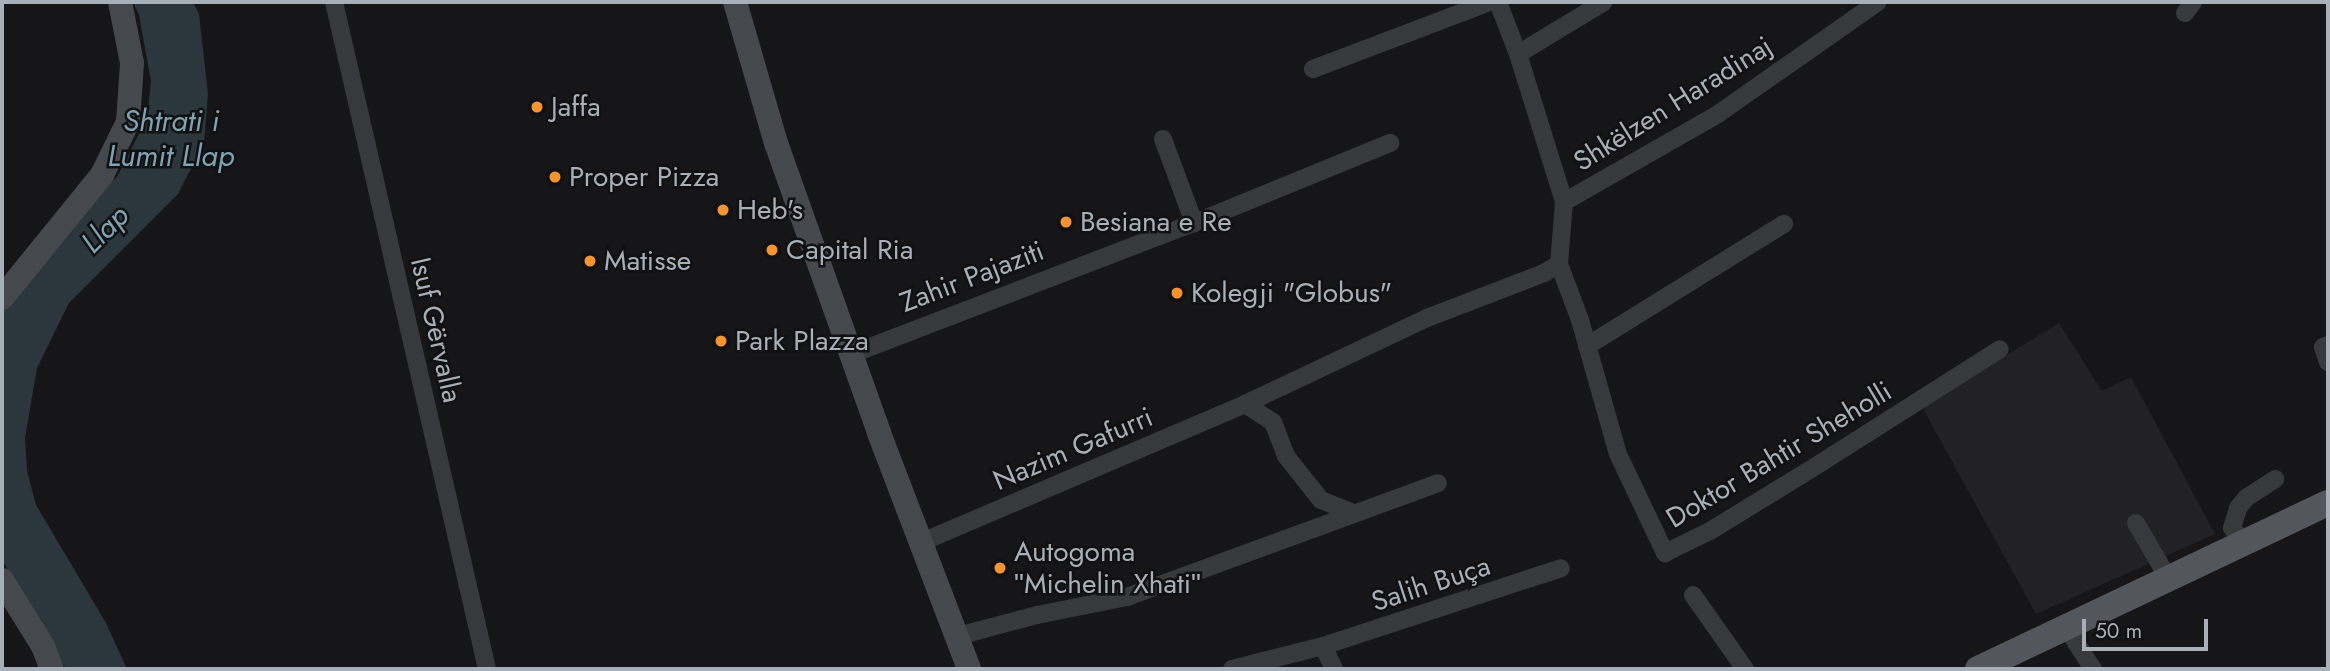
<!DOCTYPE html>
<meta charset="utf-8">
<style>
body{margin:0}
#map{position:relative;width:2330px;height:671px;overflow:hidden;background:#161618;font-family:Jost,sans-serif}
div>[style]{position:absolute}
.built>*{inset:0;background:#222225}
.water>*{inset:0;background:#2b373c}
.minor>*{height:18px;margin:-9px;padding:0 9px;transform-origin:9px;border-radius:9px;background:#37393d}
.secondary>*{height:24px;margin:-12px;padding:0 12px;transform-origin:12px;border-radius:12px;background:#45484d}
.primary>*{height:26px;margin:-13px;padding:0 13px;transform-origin:13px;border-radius:13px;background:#53565c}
.dots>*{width:19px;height:19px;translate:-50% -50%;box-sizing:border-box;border:4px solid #111113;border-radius:50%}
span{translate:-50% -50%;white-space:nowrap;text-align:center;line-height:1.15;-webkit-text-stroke:5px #111113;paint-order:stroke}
.street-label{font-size:28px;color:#a7afb8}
.poi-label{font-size:28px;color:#a7afb8}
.left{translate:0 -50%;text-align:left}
.water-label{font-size:30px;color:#7ea3b3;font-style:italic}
.frame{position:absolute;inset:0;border:4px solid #a7afb8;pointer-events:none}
.scale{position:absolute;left:2082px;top:619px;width:126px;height:32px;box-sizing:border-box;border:4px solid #a7afb8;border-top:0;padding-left:9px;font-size:21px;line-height:24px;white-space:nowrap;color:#a7afb8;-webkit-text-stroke:5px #111113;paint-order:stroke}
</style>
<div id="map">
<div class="built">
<i style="clip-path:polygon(2059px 323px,2102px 391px,2131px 377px,2215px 534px,2036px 614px,1922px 407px)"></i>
</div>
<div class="water">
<i style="clip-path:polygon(133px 2px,193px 2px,199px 14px,208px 94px,204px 143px,178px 194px,69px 303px,37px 368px,25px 438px,27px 471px,36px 505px,106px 623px,127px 669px,66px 669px,2px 560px,2px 312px,38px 252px,117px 177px,147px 118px,151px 81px,139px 15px)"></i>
</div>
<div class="minor">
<i style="left:334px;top:2px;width:684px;rotate:77.08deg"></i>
<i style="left:1498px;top:2px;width:56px;rotate:69deg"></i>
<i style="left:1518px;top:54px;width:155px;rotate:72.7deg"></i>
<i style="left:1564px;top:202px;width:62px;rotate:94.6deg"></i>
<i style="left:1559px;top:264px;width:60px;rotate:69.4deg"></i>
<i style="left:1580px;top:320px;width:139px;rotate:74.2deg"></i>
<i style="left:1618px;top:454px;width:110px;rotate:64.6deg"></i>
<i style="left:1665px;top:553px;width:50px;rotate:-26.1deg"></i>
<i style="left:1710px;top:531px;width:115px;rotate:-31.5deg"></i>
<i style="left:1808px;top:471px;width:227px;rotate:-32.4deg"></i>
<i style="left:2185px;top:13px;width:14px;rotate:-54deg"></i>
<i style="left:1518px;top:54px;width:100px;rotate:-31.2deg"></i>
<i style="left:1313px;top:69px;width:188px;rotate:-20.8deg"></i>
<i style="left:1163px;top:139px;width:90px;rotate:69.7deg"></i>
<i style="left:1564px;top:202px;width:177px;rotate:-29.7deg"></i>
<i style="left:1718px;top:114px;width:195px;rotate:-35deg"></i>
<i style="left:2328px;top:345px;width:5px;rotate:158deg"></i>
<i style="left:2323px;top:347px;width:16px;rotate:72deg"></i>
<i style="left:1587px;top:346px;width:232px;rotate:-31.8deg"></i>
<i style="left:852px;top:354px;width:366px;rotate:-21deg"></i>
<i style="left:1194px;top:223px;width:212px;rotate:-22.2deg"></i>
<i style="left:1245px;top:404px;width:33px;rotate:33deg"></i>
<i style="left:1273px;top:422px;width:36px;rotate:69deg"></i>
<i style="left:1286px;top:456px;width:56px;rotate:51.5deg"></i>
<i style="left:1321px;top:500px;width:35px;rotate:22deg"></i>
<i style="left:2136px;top:523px;width:64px;rotate:59.8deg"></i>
<i style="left:922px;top:542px;width:351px;rotate:-23.1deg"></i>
<i style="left:1245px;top:404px;width:201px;rotate:-25.3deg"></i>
<i style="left:1427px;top:318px;width:125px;rotate:-21deg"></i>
<i style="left:1544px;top:273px;width:17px;rotate:-31deg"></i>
<i style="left:2243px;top:542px;width:18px;rotate:-128deg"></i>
<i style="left:2232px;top:528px;width:21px;rotate:-73deg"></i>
<i style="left:2238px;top:508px;width:13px;rotate:-51deg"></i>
<i style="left:2246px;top:498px;width:35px;rotate:-33deg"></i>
<i style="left:1693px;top:595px;width:90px;rotate:54.9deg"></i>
<i style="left:2066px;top:627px;width:50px;rotate:57.3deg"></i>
<i style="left:958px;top:636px;width:82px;rotate:-14.9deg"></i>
<i style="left:1037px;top:615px;width:92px;rotate:-11.3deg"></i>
<i style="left:1127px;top:597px;width:331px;rotate:-20.1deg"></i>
<i style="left:1323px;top:646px;width:25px;rotate:64deg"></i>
<i style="left:1232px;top:669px;width:94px;rotate:-14.2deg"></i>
<i style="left:1323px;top:646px;width:250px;rotate:-18.1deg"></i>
</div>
<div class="secondary">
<i style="left:735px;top:2px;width:147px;rotate:73.8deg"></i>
<i style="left:776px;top:143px;width:308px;rotate:70.4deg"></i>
<i style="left:879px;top:433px;width:253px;rotate:69.1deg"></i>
<i style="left:2px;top:298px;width:159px;rotate:-50.9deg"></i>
<i style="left:102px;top:175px;width:59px;rotate:-63.9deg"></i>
<i style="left:128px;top:122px;width:59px;rotate:-86.1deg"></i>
<i style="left:132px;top:63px;width:62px;rotate:-101.1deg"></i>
<i style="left:2px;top:580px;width:78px;rotate:58.2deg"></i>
<i style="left:43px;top:646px;width:25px;rotate:69deg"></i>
</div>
<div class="primary">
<i style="left:1978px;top:669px;width:387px;rotate:-25.4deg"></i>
</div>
<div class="dots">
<i style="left:537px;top:107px;background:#f59431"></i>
<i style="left:555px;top:177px;background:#f59431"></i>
<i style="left:723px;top:210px;background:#f59431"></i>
<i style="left:1066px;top:222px;background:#f59431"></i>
<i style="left:772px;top:250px;background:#f59431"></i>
<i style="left:590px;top:261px;background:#f59431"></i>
<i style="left:1177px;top:293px;background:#f59431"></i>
<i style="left:721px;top:341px;background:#f59431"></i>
<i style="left:1000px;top:568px;background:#f59431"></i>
</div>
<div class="street-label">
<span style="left:1673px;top:104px;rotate:-32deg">Shkëlzen Haradinaj</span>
<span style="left:972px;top:277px;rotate:-21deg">Zahir Pajaziti</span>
<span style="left:436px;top:330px;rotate:77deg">Isuf Gërvalla</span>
<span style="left:1073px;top:449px;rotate:-23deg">Nazim Gafurri</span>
<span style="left:1779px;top:455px;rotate:-31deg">Doktor Bahtir Sheholli</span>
<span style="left:1431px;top:584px;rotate:-18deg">Salih Buça</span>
</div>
<div class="poi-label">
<span class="left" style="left:551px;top:107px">Jaffa</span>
<span class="left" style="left:569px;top:177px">Proper Pizza</span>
<span class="left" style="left:737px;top:210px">Heb's</span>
<span class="left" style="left:1080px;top:222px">Besiana e Re</span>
<span class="left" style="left:786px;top:250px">Capital Ria</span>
<span class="left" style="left:604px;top:261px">Matisse</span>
<span class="left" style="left:1191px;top:293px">Kolegji "Globus"</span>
<span class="left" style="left:735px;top:341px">Park Plazza</span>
<span class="left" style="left:1014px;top:568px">Autogoma<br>ʺMichelin Xhatiʺ</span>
</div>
<div class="water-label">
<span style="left:171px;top:138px">Shtrati i<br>Lumit Llap</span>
<span style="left:105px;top:229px;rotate:-45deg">Llap</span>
</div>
<div class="frame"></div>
<div class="scale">50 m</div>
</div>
